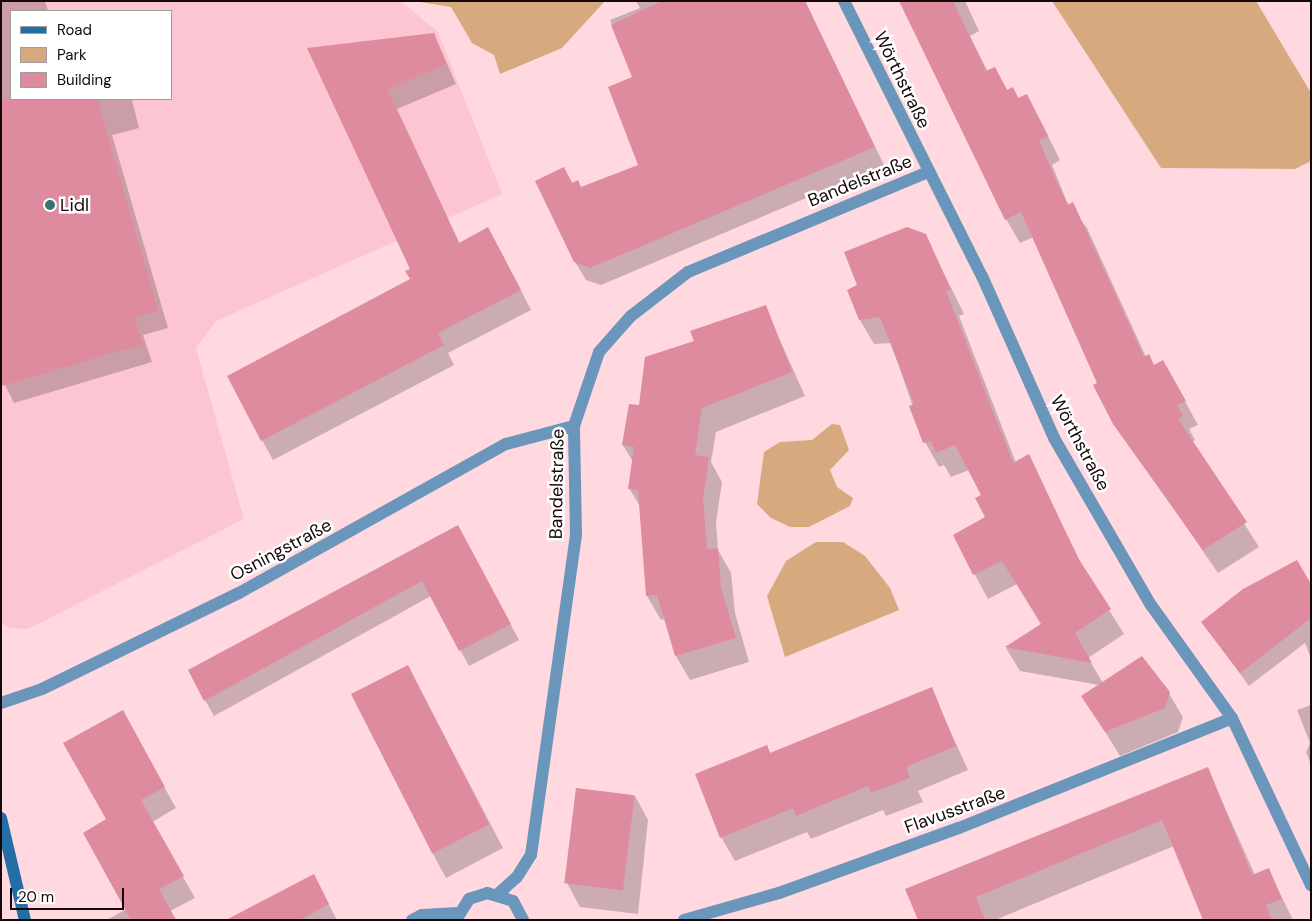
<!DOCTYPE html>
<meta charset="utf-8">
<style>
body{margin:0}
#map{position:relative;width:1312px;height:921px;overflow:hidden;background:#ffd8e0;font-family:"DM Sans",sans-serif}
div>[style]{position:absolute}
.built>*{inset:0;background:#fdc5d1}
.green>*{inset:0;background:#d7a97e}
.shadow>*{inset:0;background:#0003}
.building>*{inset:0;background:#de8a9f;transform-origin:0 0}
.street>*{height:12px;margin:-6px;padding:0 6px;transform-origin:6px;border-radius:6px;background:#6a96bb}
.secondary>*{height:12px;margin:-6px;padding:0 6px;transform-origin:6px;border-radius:6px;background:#236fa5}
.dots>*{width:14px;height:14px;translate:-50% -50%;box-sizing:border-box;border:2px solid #fff;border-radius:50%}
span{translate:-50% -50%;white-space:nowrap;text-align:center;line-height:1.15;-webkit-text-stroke:5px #fff;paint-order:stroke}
.street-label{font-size:18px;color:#15070a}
.poi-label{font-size:18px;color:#15070a}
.left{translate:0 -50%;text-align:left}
.frame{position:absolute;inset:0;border:2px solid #15070a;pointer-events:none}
.legend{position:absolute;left:10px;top:10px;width:162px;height:90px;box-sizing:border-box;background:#fff;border:1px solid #a19c9d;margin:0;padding:6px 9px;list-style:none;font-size:15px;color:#15070a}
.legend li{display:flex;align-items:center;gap:10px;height:25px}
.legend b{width:25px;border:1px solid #a19c9d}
.scale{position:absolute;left:10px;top:888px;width:114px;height:22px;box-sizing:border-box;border:2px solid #15070a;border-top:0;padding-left:6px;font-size:15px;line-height:18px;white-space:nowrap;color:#15070a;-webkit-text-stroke:4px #fff;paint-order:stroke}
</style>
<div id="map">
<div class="built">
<i style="clip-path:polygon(evenodd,1px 1px,401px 1px,438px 32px,502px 194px,216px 321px,196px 348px,244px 519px,28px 629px,8px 628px,1px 622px,1px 1px,11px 11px,171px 11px,171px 99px,11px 99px,11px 11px)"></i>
</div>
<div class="green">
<i style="clip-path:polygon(414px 1px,605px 1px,562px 48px,500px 74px,494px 55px,472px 43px,451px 7px)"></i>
<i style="clip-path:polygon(1052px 1px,1256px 1px,1311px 93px,1311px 161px,1295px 169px,1161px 168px)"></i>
<i style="clip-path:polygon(832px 424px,840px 425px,849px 450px,830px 470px,837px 487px,853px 498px,850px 506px,809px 527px,790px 527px,771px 518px,757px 504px,764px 452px,780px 442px,812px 440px)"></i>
<i style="clip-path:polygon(816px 542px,843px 542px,865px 556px,890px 588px,899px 610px,785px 657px,767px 596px,786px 561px)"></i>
</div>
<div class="shadow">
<i style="clip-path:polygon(1px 1px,45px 1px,48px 11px,11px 11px,11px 99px,132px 100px,139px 128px,112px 135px,168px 328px,143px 335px,152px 362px,14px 403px,1px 377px)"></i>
<i style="clip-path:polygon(636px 1px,805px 1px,884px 165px,601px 285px,586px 280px,575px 262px,564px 169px,573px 184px,581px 188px,640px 165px,634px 78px,610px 20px,640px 8px)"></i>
<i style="clip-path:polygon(901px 1px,965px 1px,979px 31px,970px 36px,988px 72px,994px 68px,1008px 91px,1013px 89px,1019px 99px,1027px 96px,1040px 120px,1060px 160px,1052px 165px,1067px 202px,1087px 228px,1146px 357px,1176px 385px,1198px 425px,1189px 429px,1195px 440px,1192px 442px,1259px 547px,1218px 573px,1115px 423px,1034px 237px,1020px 243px,1006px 219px)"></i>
<i style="clip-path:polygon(434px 34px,456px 84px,397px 109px,460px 244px,499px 248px,531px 310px,448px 353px,454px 365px,273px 460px,262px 440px,411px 280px,411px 269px,308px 49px)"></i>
<i style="clip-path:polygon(925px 235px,964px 314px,959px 316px,1016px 463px,1028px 456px,1086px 573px,1124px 634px,1088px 658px,1103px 683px,1168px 692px,1183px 717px,1178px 732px,1120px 756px,1083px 696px,1099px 685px,1020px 671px,1006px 648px,1042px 625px,1017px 584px,988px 599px,954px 536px,986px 518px,983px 496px,969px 470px,951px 477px,944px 465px,939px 467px,925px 442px,891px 343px,874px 344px,860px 320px,859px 286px)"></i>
<i style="clip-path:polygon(765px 307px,805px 396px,716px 432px,711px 462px,722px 482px,716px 523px,718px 550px,731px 573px,735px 613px,749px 662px,690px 680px,676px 656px,665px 619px,661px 620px,647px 596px,641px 508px,629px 488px,633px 462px,623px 445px,640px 407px,696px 342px)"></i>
<i style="clip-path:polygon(467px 542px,519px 640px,469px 666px,431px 596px,214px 716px,205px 700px)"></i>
<i style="clip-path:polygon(1311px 587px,1311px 658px,1305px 643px,1249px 686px,1202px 622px)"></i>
<i style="clip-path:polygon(931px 689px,968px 770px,918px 791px,923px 802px,886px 816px,883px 810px,811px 839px,807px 832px,735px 861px,721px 837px,766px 746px,771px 754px)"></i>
<i style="clip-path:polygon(421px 691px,503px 848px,446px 878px,433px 854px)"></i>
<i style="clip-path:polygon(1311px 705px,1311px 765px,1306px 752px,1310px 743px,1297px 710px)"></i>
<i style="clip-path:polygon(134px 733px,176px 808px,152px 822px,195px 898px,170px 911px,175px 920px,107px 920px,126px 909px,107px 820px)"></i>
<i style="clip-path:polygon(1207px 768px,1255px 875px,1268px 869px,1293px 920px,1204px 920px,1174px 846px,995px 920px,919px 920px)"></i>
<i style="clip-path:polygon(635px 796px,648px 820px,638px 914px,580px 907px,567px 883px)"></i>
<i style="clip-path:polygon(325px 897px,337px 920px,229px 920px)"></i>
</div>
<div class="building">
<i style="clip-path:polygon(662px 1px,805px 1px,875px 147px,590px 268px,574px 262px,535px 181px,564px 167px,572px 183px,578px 180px,581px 187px,638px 165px,608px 87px,632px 77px,611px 25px)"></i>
<i style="clip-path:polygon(899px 1px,953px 1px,986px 71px,995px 67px,1007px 90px,1013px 87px,1018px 98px,1027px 94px,1048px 136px,1039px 140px,1054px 176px,1068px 205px,1073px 202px,1144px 357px,1149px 354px,1154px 365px,1163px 360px,1186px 401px,1177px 405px,1183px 416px,1178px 419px,1247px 522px,1203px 550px,1113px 424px,1093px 385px,1097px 383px,1021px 212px,1005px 220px)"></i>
<i style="clip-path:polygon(434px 33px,446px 64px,387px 89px,459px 243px,488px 227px,521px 290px,438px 333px,444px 345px,261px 441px,227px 376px,410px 279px,405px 271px,410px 269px,307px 48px)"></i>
<i style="clip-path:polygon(1px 99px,97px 99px,158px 311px,134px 317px,143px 344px,1px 386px)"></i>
<i style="clip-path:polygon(907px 227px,926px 234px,951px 290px,946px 291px,1013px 463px,1029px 454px,1078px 558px,1111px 609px,1075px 633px,1092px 663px,1005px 647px,1041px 624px,1002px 561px,973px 575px,953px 535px,985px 517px,975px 498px,981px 495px,955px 445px,936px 453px,931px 441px,923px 443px,909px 406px,914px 404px,880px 317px,859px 320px,847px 290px,857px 285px,844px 252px)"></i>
<i style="clip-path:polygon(766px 305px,792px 372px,702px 408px,695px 455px,709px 457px,703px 498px,707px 549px,718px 548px,721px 588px,736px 638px,675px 656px,657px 595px,646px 596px,638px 490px,628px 489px,634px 447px,622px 445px,629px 404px,639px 405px,645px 357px,694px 341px,690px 331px)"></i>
<i style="clip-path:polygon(458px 525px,511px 624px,459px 651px,422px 581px,204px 701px,188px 670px)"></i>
<i style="clip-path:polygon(1297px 560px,1311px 584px,1311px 618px,1240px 673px,1201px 622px,1243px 589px)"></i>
<i style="clip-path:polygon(1142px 656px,1170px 692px,1165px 708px,1105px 732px,1081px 696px)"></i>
<i style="left:408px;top:665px;width:179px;height:64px;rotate:63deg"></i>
<i style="clip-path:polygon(932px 687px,956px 746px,906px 767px,910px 778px,871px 793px,868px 786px,796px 816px,793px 808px,720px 838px,695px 774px,767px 745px,770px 753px)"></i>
<i style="clip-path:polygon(123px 710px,165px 787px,141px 800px,184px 876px,159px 889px,176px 920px,131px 920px,83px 833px,106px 819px,63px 743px)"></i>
<i style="clip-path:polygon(1208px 767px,1252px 875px,1269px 868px,1282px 899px,1266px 905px,1272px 920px,1203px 920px,1162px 820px,976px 897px,985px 920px,918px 920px,905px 889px)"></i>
<i style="left:576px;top:788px;width:59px;height:96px;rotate:7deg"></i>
<i style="clip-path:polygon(314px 874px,329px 904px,300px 920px,226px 920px)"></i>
</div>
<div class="street">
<i style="left:844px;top:1px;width:308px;rotate:63.4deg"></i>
<i style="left:982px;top:276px;width:177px;rotate:66deg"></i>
<i style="left:1054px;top:438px;width:193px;rotate:59.9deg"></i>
<i style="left:1151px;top:605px;width:139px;rotate:54.4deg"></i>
<i style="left:1232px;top:718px;width:185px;rotate:64.7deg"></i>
<i style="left:1px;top:703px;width:43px;rotate:-18.9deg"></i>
<i style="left:42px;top:689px;width:219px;rotate:-26deg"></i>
<i style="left:239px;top:593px;width:306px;rotate:-29.2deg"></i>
<i style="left:506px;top:444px;width:70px;rotate:-14.8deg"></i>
<i style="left:498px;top:894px;width:25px;rotate:-42deg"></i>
<i style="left:517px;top:877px;width:26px;rotate:-58deg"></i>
<i style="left:531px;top:855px;width:324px;rotate:-82deg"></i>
<i style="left:576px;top:534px;width:108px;rotate:-91.1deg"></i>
<i style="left:574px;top:426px;width:78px;rotate:-71.3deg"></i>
<i style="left:599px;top:352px;width:48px;rotate:-48.4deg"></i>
<i style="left:631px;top:316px;width:72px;rotate:-37.7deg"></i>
<i style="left:688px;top:272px;width:260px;rotate:-22.6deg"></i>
<i style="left:412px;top:920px;width:11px;rotate:-27deg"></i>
<i style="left:422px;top:915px;width:36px;rotate:-3deg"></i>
<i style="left:456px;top:920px;width:25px;rotate:-58deg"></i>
<i style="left:469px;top:899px;width:19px;rotate:-18deg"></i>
<i style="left:487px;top:893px;width:27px;rotate:17deg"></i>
<i style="left:513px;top:901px;width:21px;rotate:62deg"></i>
<i style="left:684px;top:920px;width:99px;rotate:-15.9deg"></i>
<i style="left:779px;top:893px;width:191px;rotate:-19.9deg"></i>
<i style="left:959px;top:828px;width:294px;rotate:-21.9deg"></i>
</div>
<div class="secondary">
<i style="left:1px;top:818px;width:105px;rotate:76.8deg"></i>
</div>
<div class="dots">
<i style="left:50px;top:205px;background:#31786f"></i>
</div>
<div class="street-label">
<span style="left:902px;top:80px;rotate:64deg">Wörthstraße</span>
<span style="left:860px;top:181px;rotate:-22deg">Bandelstraße</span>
<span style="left:1080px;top:443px;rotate:62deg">Wörthstraße</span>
<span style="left:557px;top:484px;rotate:-89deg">Bandelstraße</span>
<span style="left:281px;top:550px;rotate:-28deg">Osningstraße</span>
<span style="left:955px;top:810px;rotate:-20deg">Flavusstraße</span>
</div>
<div class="poi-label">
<span class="left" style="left:60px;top:205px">Lidl</span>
</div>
<div class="frame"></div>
<ul class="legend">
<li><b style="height:6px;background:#236fa5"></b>Road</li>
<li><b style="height:14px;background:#d7a97e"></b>Park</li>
<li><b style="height:14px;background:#de8a9f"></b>Building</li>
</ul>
<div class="scale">20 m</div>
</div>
